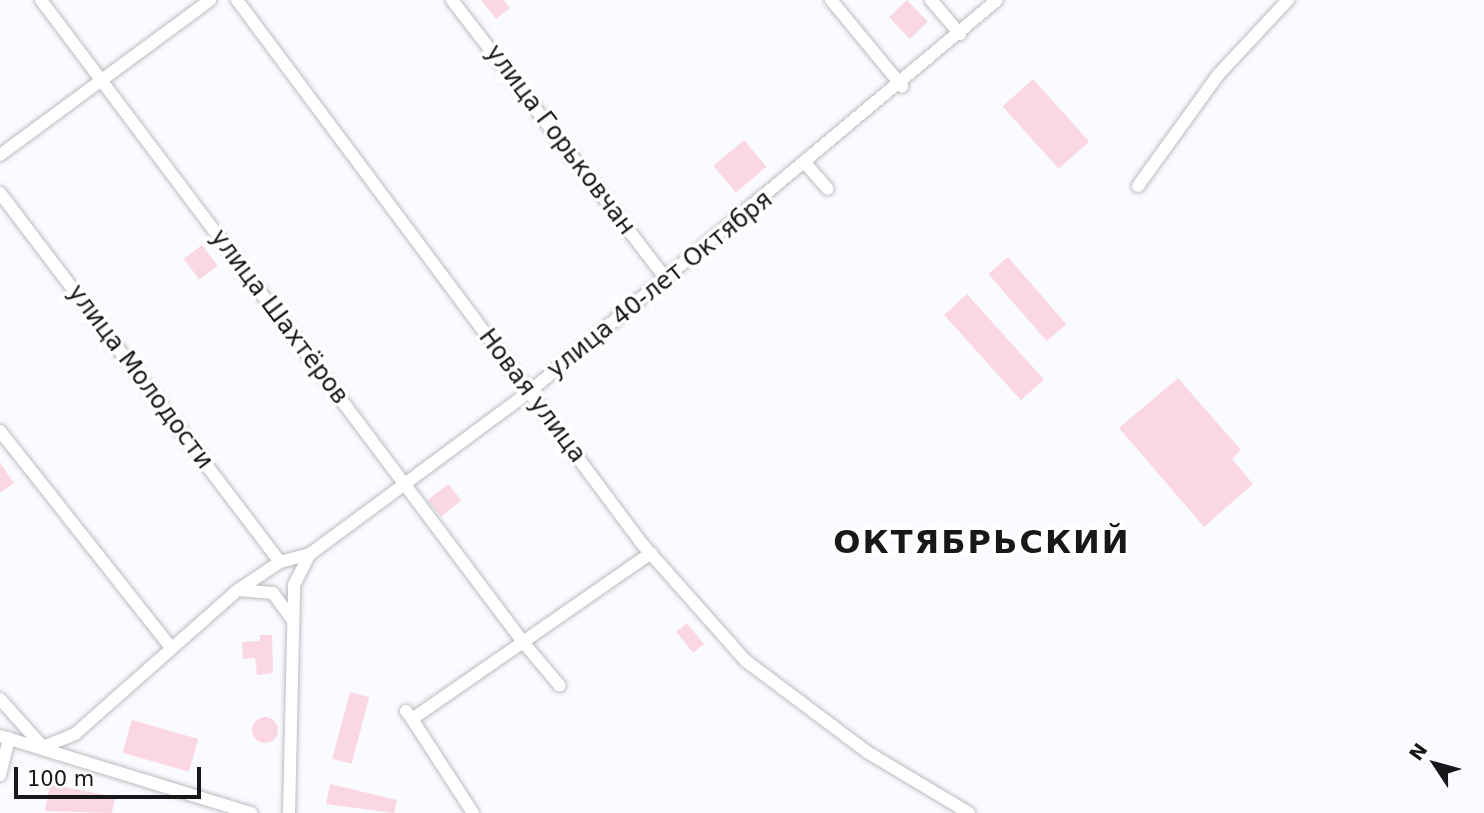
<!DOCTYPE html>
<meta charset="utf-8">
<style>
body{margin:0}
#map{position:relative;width:1484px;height:813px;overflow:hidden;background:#fafbff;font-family:"DejaVu Sans",sans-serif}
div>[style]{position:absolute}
.building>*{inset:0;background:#fad7e2;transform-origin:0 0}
.round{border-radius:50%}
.roads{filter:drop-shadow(0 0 2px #babcc0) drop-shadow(0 0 2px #babcc0)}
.minor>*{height:12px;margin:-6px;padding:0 6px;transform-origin:6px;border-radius:6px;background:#fff}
span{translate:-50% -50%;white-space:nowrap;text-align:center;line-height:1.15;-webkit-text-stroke:7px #fff;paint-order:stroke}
.street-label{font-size:24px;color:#18181a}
.district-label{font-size:32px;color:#18181a;font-weight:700;letter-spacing:2px}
.north{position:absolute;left:1400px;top:729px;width:70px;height:70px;-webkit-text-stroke:5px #fff;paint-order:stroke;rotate:306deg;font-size:19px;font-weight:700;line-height:28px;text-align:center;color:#18181a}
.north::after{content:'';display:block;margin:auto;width:24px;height:32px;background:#18181a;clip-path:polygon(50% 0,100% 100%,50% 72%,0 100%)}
.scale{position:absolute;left:14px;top:767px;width:187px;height:32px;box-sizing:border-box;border:4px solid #18181a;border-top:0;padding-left:9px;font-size:21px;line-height:24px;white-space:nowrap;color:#18181a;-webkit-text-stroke:5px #fff;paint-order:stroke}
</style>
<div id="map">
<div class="building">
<i style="clip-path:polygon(481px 0,504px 0,510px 8px,496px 19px)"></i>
<i style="left:907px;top:0;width:30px;height:25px;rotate:46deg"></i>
<i style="left:1033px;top:79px;width:84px;height:41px;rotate:48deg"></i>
<i style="left:744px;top:140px;width:35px;height:40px;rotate:50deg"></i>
<i style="left:202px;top:245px;width:26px;height:23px;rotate:53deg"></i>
<i style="left:1008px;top:257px;width:89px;height:26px;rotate:49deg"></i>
<i style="left:967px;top:294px;width:115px;height:31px;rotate:48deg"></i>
<i style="clip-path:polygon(1178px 378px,1241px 450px,1232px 459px,1253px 484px,1204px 527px,1119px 428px)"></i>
<i style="clip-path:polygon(0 463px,14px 483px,0 493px)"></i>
<i style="left:448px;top:484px;width:21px;height:26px;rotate:51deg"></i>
<i style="left:687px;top:623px;width:27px;height:14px;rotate:51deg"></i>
<i style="clip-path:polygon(260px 635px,272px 635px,273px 673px,257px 675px,255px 658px,243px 659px,242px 642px,260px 641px)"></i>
<i style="left:350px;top:692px;width:20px;height:69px;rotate:15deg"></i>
<i class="round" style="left:252px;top:717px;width:26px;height:26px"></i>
<i style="left:132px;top:720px;width:69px;height:34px;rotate:16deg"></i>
<i style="clip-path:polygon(50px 784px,115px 797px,112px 813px,45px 811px)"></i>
<i style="clip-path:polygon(330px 784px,397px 800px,394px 813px,326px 804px)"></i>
</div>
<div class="roads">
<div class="minor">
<i style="left:41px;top:0;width:803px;rotate:53.1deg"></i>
<i style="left:523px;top:642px;width:156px;rotate:-34.8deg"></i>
<i style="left:237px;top:0;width:680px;rotate:53.32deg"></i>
<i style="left:643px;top:545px;width:155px;rotate:48.4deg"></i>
<i style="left:746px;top:661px;width:151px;rotate:36.9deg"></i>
<i style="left:867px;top:752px;width:119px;rotate:30.9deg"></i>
<i style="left:452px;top:0;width:353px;rotate:52.5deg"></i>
<i style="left:831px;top:0;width:112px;rotate:50.5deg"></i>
<i style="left:931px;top:0;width:45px;rotate:49.5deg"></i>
<i style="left:0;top:155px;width:261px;rotate:-36.4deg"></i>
<i style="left:806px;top:164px;width:33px;rotate:49deg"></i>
<i style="left:1138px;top:186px;width:137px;rotate:-54.2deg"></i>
<i style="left:1218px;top:75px;width:103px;rotate:-47deg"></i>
<i style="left:0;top:193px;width:463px;rotate:52.8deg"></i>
<i style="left:0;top:431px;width:273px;rotate:51.7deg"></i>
<i style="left:238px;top:590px;width:35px;rotate:5deg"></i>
<i style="left:273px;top:593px;width:32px;rotate:54deg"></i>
<i style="left:0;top:699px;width:64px;rotate:48.1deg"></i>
<i style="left:43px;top:747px;width:35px;rotate:-22deg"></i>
<i style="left:75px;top:734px;width:217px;rotate:-41.5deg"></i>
<i style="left:238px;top:590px;width:50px;rotate:-33.7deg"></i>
<i style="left:280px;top:562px;width:31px;rotate:-15deg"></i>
<i style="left:406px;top:711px;width:10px;rotate:53deg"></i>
<i style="left:412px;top:719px;width:135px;rotate:-34.7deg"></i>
<i style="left:523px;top:642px;width:57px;rotate:49.9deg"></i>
<i style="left:412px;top:719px;width:112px;rotate:57deg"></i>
<i style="left:0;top:736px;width:263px;rotate:17.1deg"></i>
<i style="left:0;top:775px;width:38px;rotate:-76deg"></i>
<i style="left:289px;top:813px;width:228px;rotate:-88.7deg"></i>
<i style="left:294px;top:585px;width:35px;rotate:-63deg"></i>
<i style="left:310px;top:554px;width:272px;rotate:-36.5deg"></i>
<i style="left:529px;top:392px;width:610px;rotate:-39.95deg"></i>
</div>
</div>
<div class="street-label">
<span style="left:560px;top:140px;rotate:53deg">улица Горьковчан</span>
<span style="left:660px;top:285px;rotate:-39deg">улица 40-лет Октября</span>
<span style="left:279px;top:317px;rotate:53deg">улица Шахтёров</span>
<span style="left:140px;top:377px;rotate:53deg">улица Молодости</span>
<span style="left:532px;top:396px;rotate:53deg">Новая улица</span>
</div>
<div class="district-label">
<span style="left:982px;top:542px">ОКТЯБРЬСКИЙ</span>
</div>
<div class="north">N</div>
<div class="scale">100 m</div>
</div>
